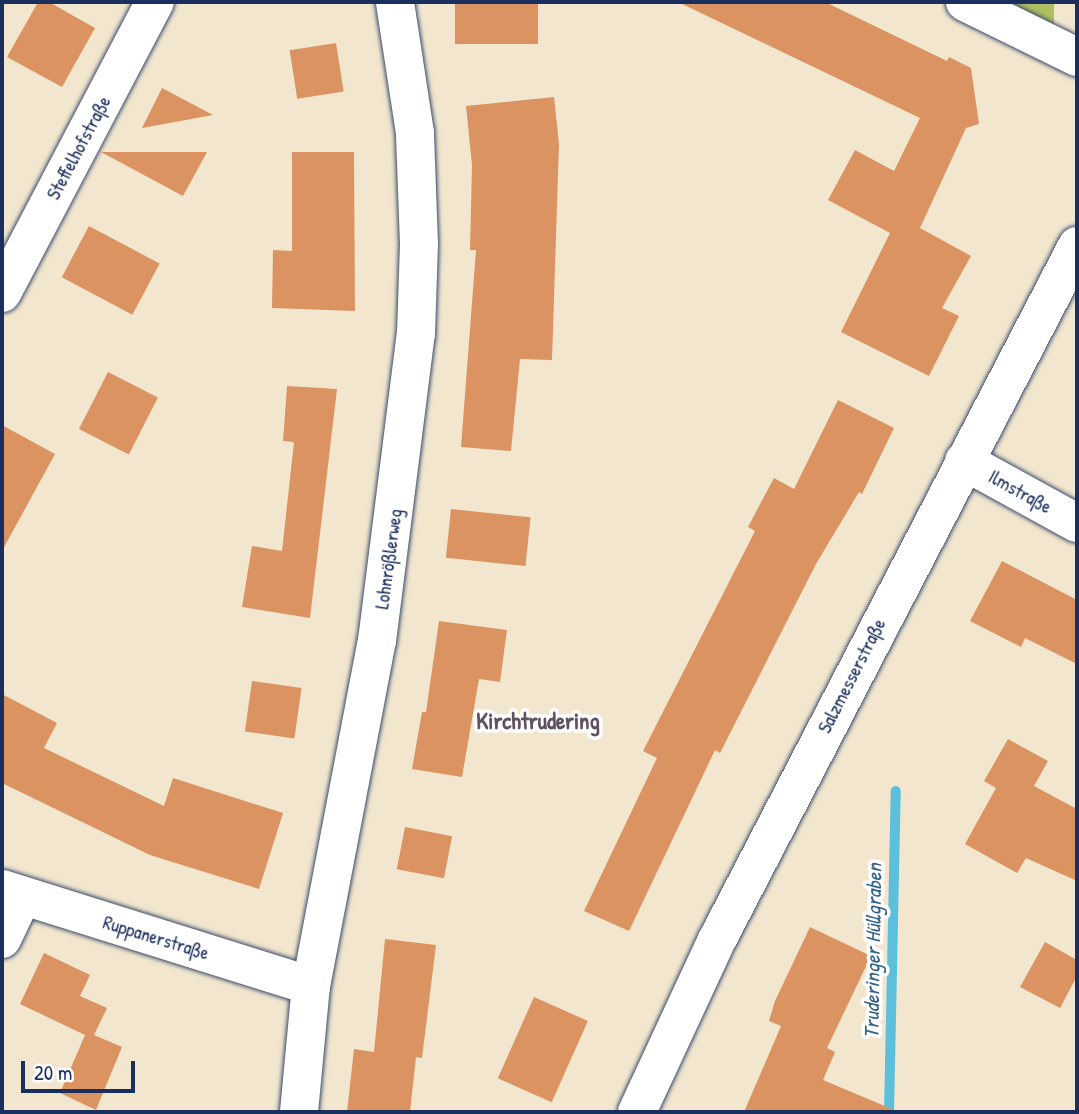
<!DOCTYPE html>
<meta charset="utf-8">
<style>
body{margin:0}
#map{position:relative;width:1079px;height:1114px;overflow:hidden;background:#f2e7ce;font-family:"Patrick Hand",sans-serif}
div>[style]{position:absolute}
.green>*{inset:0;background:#b1bf62}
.stream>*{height:10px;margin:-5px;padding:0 5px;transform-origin:5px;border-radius:5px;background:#5cbfdb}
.building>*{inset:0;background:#dc9362;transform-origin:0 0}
.roads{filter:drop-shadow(0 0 2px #3b4b6f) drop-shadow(0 0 2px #3b4b6f)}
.minor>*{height:38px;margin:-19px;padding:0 19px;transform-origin:19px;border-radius:19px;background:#fff}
span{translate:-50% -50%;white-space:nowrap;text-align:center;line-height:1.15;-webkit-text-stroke:7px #fff;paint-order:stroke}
.street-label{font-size:19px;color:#1b2f5e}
.water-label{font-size:21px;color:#32618a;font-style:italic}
.quarter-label{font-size:23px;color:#5f525f;font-weight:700}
.frame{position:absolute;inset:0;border:4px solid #1b2f5e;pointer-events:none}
.scale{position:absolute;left:21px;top:1061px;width:114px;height:32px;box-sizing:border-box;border:4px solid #1b2f5e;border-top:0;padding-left:9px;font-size:21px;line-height:24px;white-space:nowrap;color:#1b2f5e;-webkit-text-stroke:5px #fff;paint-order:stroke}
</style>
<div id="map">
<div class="green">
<i style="clip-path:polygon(1005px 2px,1054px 2px,1054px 25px)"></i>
</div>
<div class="stream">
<i style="left:889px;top:1112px;width:321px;rotate:-88.8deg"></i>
</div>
<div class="building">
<i style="clip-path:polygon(38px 2px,49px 2px,95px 28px,62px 87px,7px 57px)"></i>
<i style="left:455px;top:2px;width:83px;height:42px"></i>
<i style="clip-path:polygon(678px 2px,825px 2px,947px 61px,949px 57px,971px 68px,979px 124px,966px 128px,920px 228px,971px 256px,942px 308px,959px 316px,929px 376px,841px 332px,890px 233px,828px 200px,855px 150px,894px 171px,920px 118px)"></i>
<i style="left:336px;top:43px;width:49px;height:47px;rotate:81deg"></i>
<i style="clip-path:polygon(162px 88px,213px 115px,142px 128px)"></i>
<i style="clip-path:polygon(554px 97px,559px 144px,552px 360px,520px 359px,511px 451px,461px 447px,476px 250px,470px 250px,472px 165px,466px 106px)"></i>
<i style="clip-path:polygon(101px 152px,207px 152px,183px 196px)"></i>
<i style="clip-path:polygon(292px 152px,354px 152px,355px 311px,272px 308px,273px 250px,292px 251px)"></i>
<i style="left:89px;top:226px;width:80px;height:58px;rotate:28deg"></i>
<i style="left:108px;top:372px;width:56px;height:64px;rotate:27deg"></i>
<i style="clip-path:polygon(287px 386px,337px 389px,310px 618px,242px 607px,252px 546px,282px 551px,294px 442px,283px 441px)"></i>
<i style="clip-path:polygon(838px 400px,894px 428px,862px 494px,859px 492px,816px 564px,720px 753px,715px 750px,629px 931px,584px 911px,657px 758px,643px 751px,755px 531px,748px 527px,774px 478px,794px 489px)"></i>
<i style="clip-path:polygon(2px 425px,55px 454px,2px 551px)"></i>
<i style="left:451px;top:509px;width:80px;height:49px;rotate:6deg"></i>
<i style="clip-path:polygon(1002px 561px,1077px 600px,1077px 664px,1025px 638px,1021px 647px,970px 621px)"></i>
<i style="clip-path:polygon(439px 621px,507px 630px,500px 682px,479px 679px,462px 777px,412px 769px,422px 712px,426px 712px)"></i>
<i style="left:252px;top:681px;width:50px;height:51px;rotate:8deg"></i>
<i style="clip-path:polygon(2px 694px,57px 723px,44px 748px,164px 806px,173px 778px,283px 813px,259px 889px,150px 855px,2px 783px)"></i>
<i style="clip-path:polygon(1008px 739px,1048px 761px,1034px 786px,1077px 809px,1077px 881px,1026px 858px,1017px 873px,965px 844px,996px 788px,984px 781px)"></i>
<i style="left:405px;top:827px;width:48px;height:43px;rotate:11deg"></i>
<i style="clip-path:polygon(810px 927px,871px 956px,827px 1048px,835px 1052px,823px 1080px,899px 1112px,744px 1112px,781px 1026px,769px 1021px,775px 1001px)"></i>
<i style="clip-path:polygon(385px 939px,436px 945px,422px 1058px,416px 1057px,410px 1112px,347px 1112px,354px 1049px,374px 1052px)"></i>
<i style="clip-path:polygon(1045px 942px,1077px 960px,1077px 976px,1060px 1008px,1020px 987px)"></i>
<i style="clip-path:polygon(44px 953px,90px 975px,80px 996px,107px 1008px,94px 1035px,122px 1047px,96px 1110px,60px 1093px,85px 1035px,20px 1004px)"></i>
<i style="left:534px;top:997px;width:59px;height:89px;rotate:24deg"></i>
</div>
<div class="roads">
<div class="minor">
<i style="left:965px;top:2px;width:125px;rotate:26.2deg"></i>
<i style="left:2px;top:293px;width:329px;rotate:-62.3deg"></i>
<i style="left:964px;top:461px;width:129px;rotate:28.8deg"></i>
<i style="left:2px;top:889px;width:324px;rotate:17.4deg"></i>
<i style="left:2px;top:939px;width:47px;rotate:-64.5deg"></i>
<i style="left:299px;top:1112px;width:127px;rotate:-84.6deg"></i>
<i style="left:311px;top:986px;width:351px;rotate:-79.2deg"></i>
<i style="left:377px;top:641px;width:309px;rotate:-82.8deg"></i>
<i style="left:416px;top:334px;width:90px;rotate:-88.1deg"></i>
<i style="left:419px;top:244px;width:111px;rotate:-92.1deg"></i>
<i style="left:415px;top:133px;width:133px;rotate:-98.7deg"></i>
<i style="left:637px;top:1112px;width:190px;rotate:-65.1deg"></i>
<i style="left:717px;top:940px;width:782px;rotate:-62.58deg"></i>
</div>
</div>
<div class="street-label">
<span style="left:79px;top:148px;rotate:-62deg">Steffelhofstraße</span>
<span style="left:1020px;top:492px;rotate:29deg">Ilmstraße</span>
<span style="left:389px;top:559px;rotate:-82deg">Lohnrößlerweg</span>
<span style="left:852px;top:676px;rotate:-63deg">Salzmesserstraße</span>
<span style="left:156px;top:938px;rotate:17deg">Ruppanerstraße</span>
</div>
<div class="water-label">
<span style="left:873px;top:951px;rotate:-89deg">Truderinger Hüllgraben</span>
</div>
<div class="quarter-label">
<span style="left:538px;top:721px">Kirchtrudering</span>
</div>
<div class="frame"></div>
<div class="scale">20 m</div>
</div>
